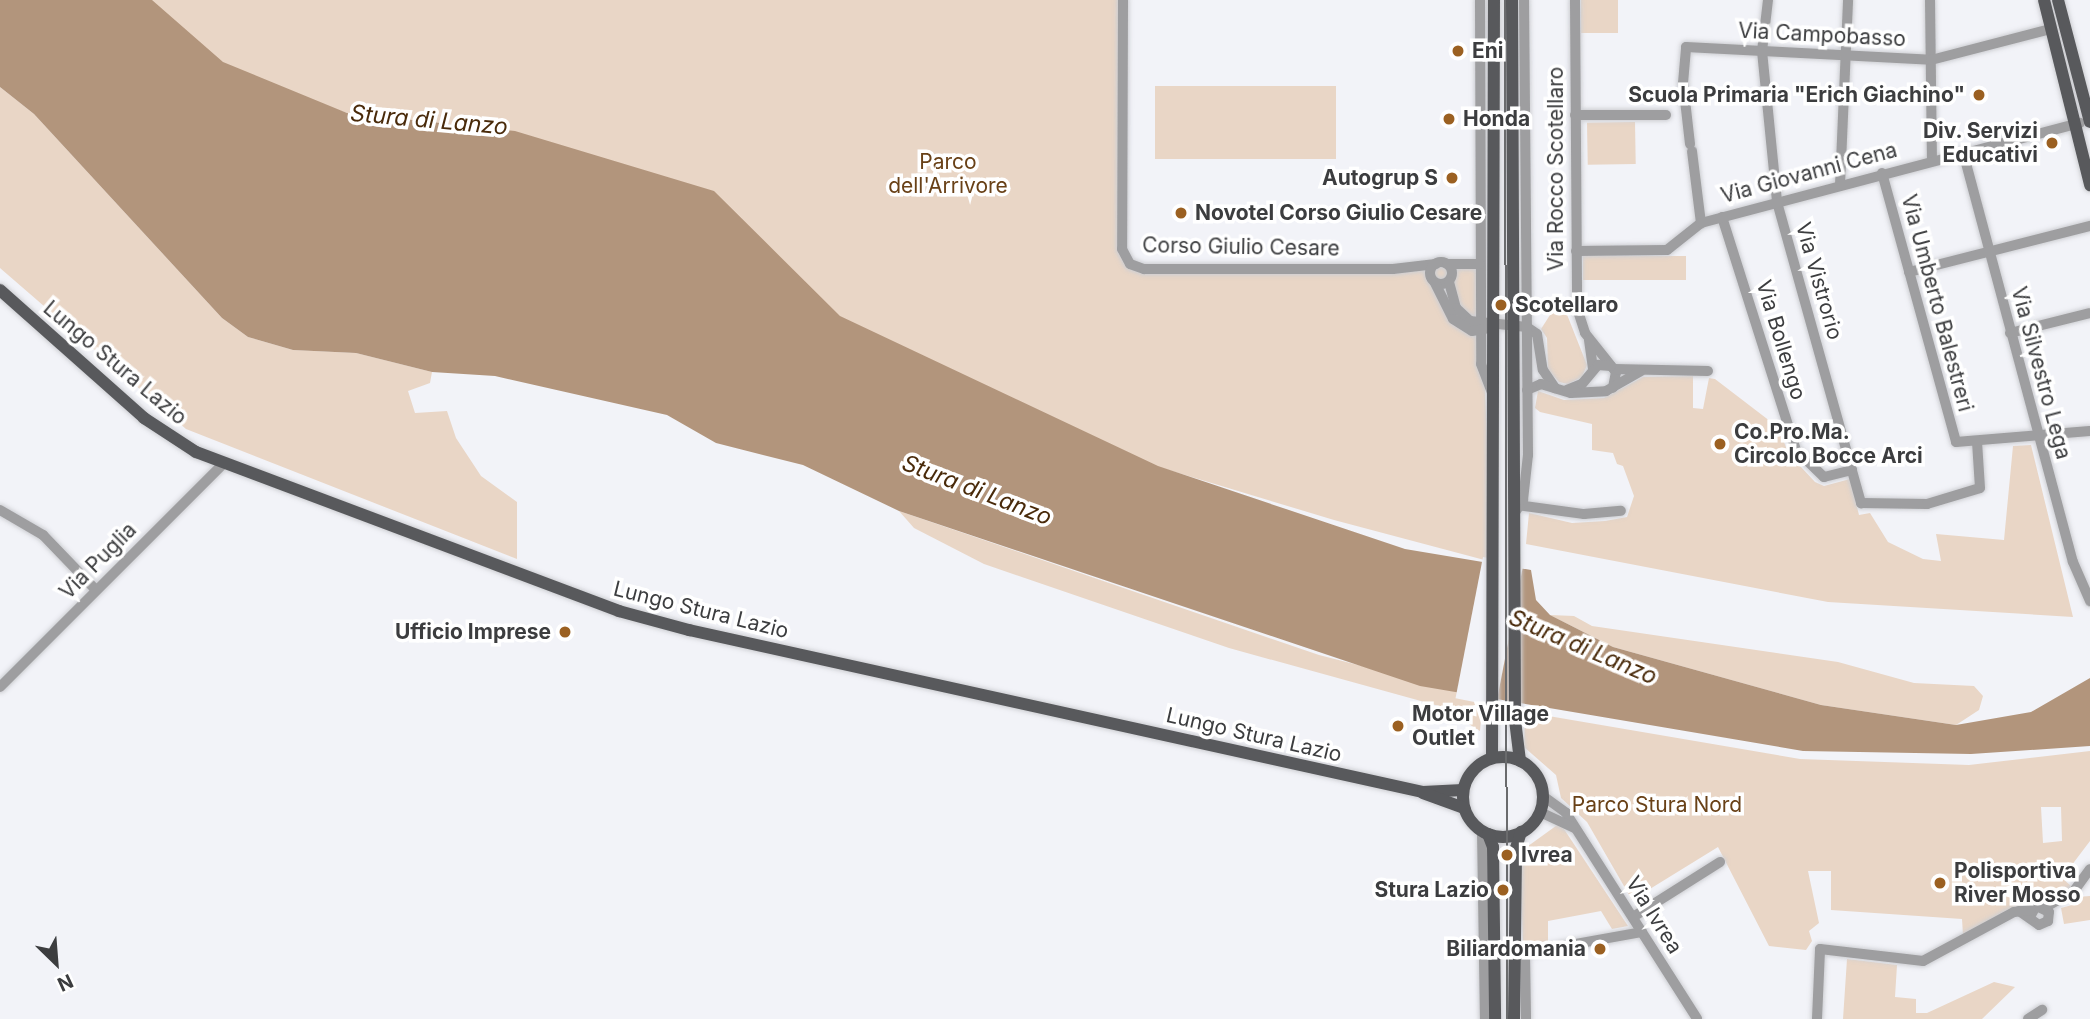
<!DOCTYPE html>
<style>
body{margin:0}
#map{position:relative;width:2090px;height:1019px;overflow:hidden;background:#f2f3f8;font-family:Inter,sans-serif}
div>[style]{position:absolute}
.green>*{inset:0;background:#e9d6c6;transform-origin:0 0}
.water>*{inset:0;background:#b2957c}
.pier>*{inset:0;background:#f2f3f8;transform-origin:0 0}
.roads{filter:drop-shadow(0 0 2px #cecfd3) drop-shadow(0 0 2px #cecfd3)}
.minor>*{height:10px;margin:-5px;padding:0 5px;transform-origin:5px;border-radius:5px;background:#9e9ea0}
.minor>.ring{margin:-5px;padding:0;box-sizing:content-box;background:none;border:10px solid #9e9ea0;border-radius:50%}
.major>*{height:12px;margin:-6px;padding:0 6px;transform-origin:6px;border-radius:6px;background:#58595c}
.major>.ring{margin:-6px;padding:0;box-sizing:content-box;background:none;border:12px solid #58595c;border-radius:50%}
.tram>*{height:2px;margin:-1px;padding:0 1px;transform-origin:1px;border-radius:1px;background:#6a6b6d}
.dots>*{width:19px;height:19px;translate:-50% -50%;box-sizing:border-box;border:4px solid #fff;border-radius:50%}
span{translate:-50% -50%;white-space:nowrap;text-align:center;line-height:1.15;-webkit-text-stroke:7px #fff;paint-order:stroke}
.street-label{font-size:21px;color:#3c3d3f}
.poi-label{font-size:21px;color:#3c3d3f;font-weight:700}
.left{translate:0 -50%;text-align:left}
.right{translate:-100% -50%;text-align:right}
.park-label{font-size:21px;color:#694117}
.water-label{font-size:23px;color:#492a0a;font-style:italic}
.north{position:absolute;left:21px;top:928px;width:70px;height:70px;-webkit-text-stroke:5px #fff;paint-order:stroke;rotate:155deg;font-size:19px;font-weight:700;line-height:28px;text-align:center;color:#3c3d3f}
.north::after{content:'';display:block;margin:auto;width:24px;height:32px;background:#3c3d3f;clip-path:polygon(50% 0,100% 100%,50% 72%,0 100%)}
</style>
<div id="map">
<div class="green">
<i style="clip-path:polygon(13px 0,1123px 0,1122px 249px,1130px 264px,1144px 269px,1393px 269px,1480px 264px,1492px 562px,1334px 520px,1152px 465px,432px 124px,347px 113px)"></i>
<i style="left:1581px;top:0;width:37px;height:33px"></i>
<i style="left:1155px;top:86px;width:181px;height:73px"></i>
<i style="clip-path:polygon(0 87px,34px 114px,222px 318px,248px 337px,293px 350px,356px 353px,432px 372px,430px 383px,408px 391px,415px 413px,447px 411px,456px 438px,481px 476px,517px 502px,517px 559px,186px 429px,0 268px)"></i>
<i style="left:1635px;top:122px;width:42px;height:48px;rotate:89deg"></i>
<i style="left:1686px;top:256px;width:24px;height:103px;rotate:90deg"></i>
<i style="clip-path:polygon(1564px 307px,1587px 365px,1582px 377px,1568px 384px,1559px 382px,1548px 370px,1547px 338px,1541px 329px,1550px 315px)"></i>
<i style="clip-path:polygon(1693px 376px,1693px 408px,1703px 409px,1709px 378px,1715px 379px,1779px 428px,1788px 453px,1815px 482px,1824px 486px,1850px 479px,1859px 515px,1870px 513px,1888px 542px,1923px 559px,1941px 561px,1936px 534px,2004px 540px,2013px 446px,2031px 445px,2073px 617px,1828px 602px,1526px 544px,1529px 513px,1572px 523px,1605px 521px,1627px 517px,1634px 496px,1623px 466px,1617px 464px,1613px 453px,1592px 450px,1592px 424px,1540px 412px,1535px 408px,1538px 391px,1564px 400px,1604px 398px,1643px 377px)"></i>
<i style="clip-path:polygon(899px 511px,1319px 655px,1483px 697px,1480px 731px,1459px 718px,1457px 711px,1229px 648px,984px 564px,914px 528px)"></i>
<i style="clip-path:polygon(1550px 615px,1574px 616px,1592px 626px,1838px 662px,1914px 683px,1974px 686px,1983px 696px,1979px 710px,1956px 725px,1821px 705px,1613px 647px)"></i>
<i style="clip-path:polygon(evenodd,1525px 712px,1800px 759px,1969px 765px,2090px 751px,2090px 841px,2062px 878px,2071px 886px,2068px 890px,2016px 907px,1963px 935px,1962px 919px,1831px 910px,1831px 871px,1808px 871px,1819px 923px,1809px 931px,1812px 941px,1806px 950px,1769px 946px,1718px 847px,1632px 900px,1587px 822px,1561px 798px,1556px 775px,1524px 747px,1525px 712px,2041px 807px,2061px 807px,2062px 841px,2043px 843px,2041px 807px)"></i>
<i style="clip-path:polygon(1560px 823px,1628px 926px,1612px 929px,1601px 911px,1548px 921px,1548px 941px,1523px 945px,1520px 852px)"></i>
<i style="clip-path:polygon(2090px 896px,2090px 920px,2064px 924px,2061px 908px,2072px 905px,2077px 897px)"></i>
<i style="clip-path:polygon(1847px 959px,1897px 965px,1895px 997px,1916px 999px,1916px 1013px,1927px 1013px,1994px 982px,2015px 987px,1982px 1019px,1843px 1019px)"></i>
</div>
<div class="water">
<i style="clip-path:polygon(0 0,152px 0,223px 62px,347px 113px,515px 131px,714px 191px,840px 316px,1158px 466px,1405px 549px,1531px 570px,1536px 600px,1550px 615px,1613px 647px,1821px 705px,1956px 725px,2031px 712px,2090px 678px,2090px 746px,1971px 754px,1803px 751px,1420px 686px,899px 511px,803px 465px,716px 443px,667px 415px,495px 376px,432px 372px,356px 353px,293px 350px,248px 337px,222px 318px,34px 114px,0 87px)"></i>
</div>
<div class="pier">
<i style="left:1483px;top:557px;width:41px;height:144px;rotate:11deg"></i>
</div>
<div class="roads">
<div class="minor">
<i style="left:1123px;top:0;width:249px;rotate:90.2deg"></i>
<i style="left:1122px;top:249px;width:17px;rotate:62deg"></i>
<i style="left:1130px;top:264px;width:15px;rotate:20deg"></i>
<i style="left:1144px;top:269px;width:249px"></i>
<i style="left:1393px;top:269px;width:43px;rotate:-6.6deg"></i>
<i style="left:1480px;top:0;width:364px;rotate:89.8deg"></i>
<i style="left:1481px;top:364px;width:31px;rotate:69deg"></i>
<i style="left:1575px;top:0;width:308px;rotate:89.6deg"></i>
<i style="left:1577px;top:308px;width:26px;rotate:72deg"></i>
<i style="left:1585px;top:333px;width:50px;rotate:51.5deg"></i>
<i style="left:1616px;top:372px;width:16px;rotate:101deg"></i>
<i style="left:1768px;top:0;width:51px;rotate:96.7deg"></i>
<i style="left:1762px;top:51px;width:152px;rotate:84.3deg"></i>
<i style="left:1777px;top:202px;width:313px;rotate:74.4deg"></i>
<i style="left:1861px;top:503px;width:66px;rotate:0.9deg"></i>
<i style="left:1927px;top:504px;width:55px;rotate:-16.8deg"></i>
<i style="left:1980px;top:488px;width:47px;rotate:-93.7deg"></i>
<i style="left:1930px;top:0;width:160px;rotate:89.3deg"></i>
<i style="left:1575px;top:115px;width:91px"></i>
<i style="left:1690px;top:144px;width:61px;rotate:-96.5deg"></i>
<i style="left:1683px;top:83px;width:36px;rotate:-85deg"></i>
<i style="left:1686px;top:47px;width:245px;rotate:3deg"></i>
<i style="left:1931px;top:60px;width:124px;rotate:-14.5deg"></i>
<i style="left:1692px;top:151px;width:73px;rotate:82.9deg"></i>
<i style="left:1963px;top:152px;width:424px;rotate:75deg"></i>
<i style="left:2073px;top:562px;width:43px;rotate:66.4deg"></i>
<i style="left:1882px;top:173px;width:279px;rotate:74.6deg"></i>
<i style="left:1956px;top:442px;width:134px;rotate:-4.7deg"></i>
<i style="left:1840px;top:185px;width:185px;rotate:-87.5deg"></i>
<i style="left:1722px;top:217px;width:244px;rotate:72.4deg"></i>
<i style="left:1796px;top:450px;width:39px;rotate:44deg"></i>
<i style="left:1824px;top:477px;width:29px;rotate:-14deg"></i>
<i style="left:1576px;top:251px;width:91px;rotate:-0.6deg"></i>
<i style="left:1667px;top:250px;width:43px;rotate:-38.5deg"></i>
<i style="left:1701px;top:223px;width:392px;rotate:-14.8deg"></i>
<i class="ring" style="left:1430px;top:262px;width:12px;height:12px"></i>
<i style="left:1447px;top:264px;width:33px"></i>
<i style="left:1909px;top:272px;width:187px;rotate:-14.3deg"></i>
<i style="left:1449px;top:282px;width:27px;rotate:75deg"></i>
<i style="left:1456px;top:308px;width:19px;rotate:43deg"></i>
<i style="left:1470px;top:321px;width:57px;rotate:6deg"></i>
<i style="left:1527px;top:327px;width:12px;rotate:35deg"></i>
<i style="left:1537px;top:334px;width:36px;rotate:81deg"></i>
<i style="left:1543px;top:370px;width:22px;rotate:56deg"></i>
<i style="left:1435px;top:283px;width:40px;rotate:63.4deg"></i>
<i style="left:1453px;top:319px;width:22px;rotate:32deg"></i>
<i style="left:1472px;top:331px;width:13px;rotate:-9deg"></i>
<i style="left:2010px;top:333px;width:82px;rotate:-14deg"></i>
<i style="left:1589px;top:340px;width:30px;rotate:82deg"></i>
<i style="left:1614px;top:369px;width:94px;rotate:1.2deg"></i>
<i style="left:1527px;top:390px;width:15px;rotate:-23deg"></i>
<i style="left:1541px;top:384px;width:31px;rotate:17deg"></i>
<i style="left:1571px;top:393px;width:35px;rotate:-3deg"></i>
<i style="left:1606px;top:391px;width:40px;rotate:-29.7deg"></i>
<i style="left:1567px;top:390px;width:16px;rotate:-22deg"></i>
<i style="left:1582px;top:384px;width:25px;rotate:-50deg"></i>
<i style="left:1598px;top:365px;width:13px;rotate:4deg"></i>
<i style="left:1517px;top:505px;width:68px;rotate:7.7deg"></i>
<i style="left:1584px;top:514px;width:37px;rotate:-5deg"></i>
<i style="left:0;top:510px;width:50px;rotate:30.2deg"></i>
<i style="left:43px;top:535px;width:76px;rotate:46.1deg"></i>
<i style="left:1514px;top:514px;width:17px;rotate:-57deg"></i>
<i style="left:1523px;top:500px;width:45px;rotate:-83.7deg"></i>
<i style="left:1528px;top:455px;width:455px;rotate:-90.5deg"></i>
<i style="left:0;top:687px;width:317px;rotate:-45deg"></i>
<i style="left:1543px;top:796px;width:29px;rotate:36deg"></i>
<i style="left:1566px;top:813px;width:244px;rotate:57.5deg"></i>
<i style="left:1540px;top:812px;width:38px;rotate:25deg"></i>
<i style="left:1482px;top:831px;width:188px;rotate:89.1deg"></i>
<i style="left:2046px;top:907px;width:32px;rotate:-30deg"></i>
<i style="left:2074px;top:891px;width:27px;rotate:-54deg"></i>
<i style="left:2019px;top:911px;width:24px;rotate:35deg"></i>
<i style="left:2039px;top:925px;width:10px;rotate:-24deg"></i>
<i style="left:2048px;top:921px;width:9px;rotate:-84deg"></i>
<i style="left:2049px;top:912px;width:14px;rotate:-155deg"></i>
<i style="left:2036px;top:906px;width:13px;rotate:119deg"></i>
<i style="left:1633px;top:917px;width:103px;rotate:-32.3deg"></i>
<i style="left:1525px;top:954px;width:65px;rotate:89.1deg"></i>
<i style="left:1514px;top:955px;width:130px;rotate:-10.2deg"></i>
<i style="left:1817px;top:1019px;width:70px;rotate:-87.5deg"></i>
<i style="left:1820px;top:949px;width:104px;rotate:6.6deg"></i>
<i style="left:1923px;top:961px;width:103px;rotate:-28.3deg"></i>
<i style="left:2014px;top:912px;width:17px;rotate:-7deg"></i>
<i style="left:2028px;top:1019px;width:17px;rotate:-33deg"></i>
</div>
<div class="major">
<i style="left:1512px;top:0;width:720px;rotate:89.76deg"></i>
<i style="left:1515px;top:720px;width:41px;rotate:83deg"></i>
<i style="left:2044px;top:0;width:191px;rotate:76deg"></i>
<i style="left:2058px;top:0;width:126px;rotate:75.3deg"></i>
<i style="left:0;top:290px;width:193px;rotate:41.6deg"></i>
<i style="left:144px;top:418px;width:62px;rotate:33.2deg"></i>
<i style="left:196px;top:452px;width:452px;rotate:20.6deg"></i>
<i style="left:619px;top:611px;width:73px;rotate:15.2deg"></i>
<i style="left:689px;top:630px;width:752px;rotate:12.45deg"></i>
<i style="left:1423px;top:792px;width:40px;rotate:-2.9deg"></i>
<i class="ring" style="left:1463px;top:757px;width:68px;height:68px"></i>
<i style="left:1492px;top:758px;width:758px;rotate:-89.85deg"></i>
<i style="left:1423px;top:793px;width:44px;rotate:20.1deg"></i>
<i style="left:1488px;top:834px;width:14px;rotate:69deg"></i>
<i style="left:1493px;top:847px;width:172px;rotate:89.3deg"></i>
<i style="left:1514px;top:1019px;width:171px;rotate:-89.3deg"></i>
<i style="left:1516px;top:848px;width:17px;rotate:-73deg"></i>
</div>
</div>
<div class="tram">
<i style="left:1505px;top:0;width:1019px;rotate:89.89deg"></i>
</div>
<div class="dots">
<i style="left:1458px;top:51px;background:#9b6021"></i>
<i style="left:1979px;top:95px;background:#9b6021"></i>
<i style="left:1449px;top:119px;background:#9b6021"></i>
<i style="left:2052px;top:143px;background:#9b6021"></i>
<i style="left:1452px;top:178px;background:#9b6021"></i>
<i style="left:1181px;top:213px;background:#9b6021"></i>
<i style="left:1501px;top:305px;background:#9b6021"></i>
<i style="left:1720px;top:444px;background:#9b6021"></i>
<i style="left:565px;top:632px;background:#9b6021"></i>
<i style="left:1398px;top:726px;background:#9b6021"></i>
<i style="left:1507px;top:855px;background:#9b6021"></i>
<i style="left:1940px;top:883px;background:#9b6021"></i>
<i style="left:1503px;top:890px;background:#9b6021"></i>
<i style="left:1600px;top:949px;background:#9b6021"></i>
</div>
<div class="street-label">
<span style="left:1822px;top:35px;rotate:3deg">Via Campobasso</span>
<span style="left:1556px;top:169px;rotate:-90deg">Via Rocco Scotellaro</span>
<span style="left:1809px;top:173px;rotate:-15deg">Via Giovanni Cena</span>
<span style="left:1241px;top:247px;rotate:1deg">Corso Giulio Cesare</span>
<span style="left:1819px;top:281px;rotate:74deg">Via Vistrorio</span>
<span style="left:1937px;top:303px;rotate:75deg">Via Umberto Balestreri</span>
<span style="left:1781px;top:340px;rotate:73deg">Via Bollengo</span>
<span style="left:115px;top:363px;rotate:40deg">Lungo Stura Lazio</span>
<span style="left:2041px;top:373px;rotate:75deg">Via Silvestro Lega</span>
<span style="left:98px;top:561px;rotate:-45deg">Via Puglia</span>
<span style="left:701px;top:610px;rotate:14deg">Lungo Stura Lazio</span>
<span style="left:1254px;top:735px;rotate:13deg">Lungo Stura Lazio</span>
<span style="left:1654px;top:915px;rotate:58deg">Via Ivrea</span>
</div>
<div class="poi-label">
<span class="left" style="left:1472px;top:51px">Eni</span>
<span class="right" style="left:1965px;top:95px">Scuola Primaria "Erich Giachino"</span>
<span class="left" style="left:1463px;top:119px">Honda</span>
<span class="right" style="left:2038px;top:143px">Div. Servizi<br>Educativi</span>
<span class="right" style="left:1438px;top:178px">Autogrup S</span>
<span class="left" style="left:1195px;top:213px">Novotel Corso Giulio Cesare</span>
<span class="left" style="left:1515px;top:305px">Scotellaro</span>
<span class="left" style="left:1734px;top:444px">Co.Pro.Ma.<br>Circolo Bocce Arci</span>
<span class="right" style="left:551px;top:632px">Ufficio Imprese</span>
<span class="left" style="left:1412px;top:726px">Motor Village<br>Outlet</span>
<span class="left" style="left:1521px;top:855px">Ivrea</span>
<span class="left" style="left:1954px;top:883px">Polisportiva<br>River Mosso</span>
<span class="right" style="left:1489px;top:890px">Stura Lazio</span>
<span class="right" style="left:1586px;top:949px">Biliardomania</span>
</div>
<div class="park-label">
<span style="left:948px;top:174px">Parco<br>dell'Arrivore</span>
<span style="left:1657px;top:805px">Parco Stura Nord</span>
</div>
<div class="water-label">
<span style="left:429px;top:120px;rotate:5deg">Stura di Lanzo</span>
<span style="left:977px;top:490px;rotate:21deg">Stura di Lanzo</span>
<span style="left:1583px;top:647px;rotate:23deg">Stura di Lanzo</span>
</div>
<div class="north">N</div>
</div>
